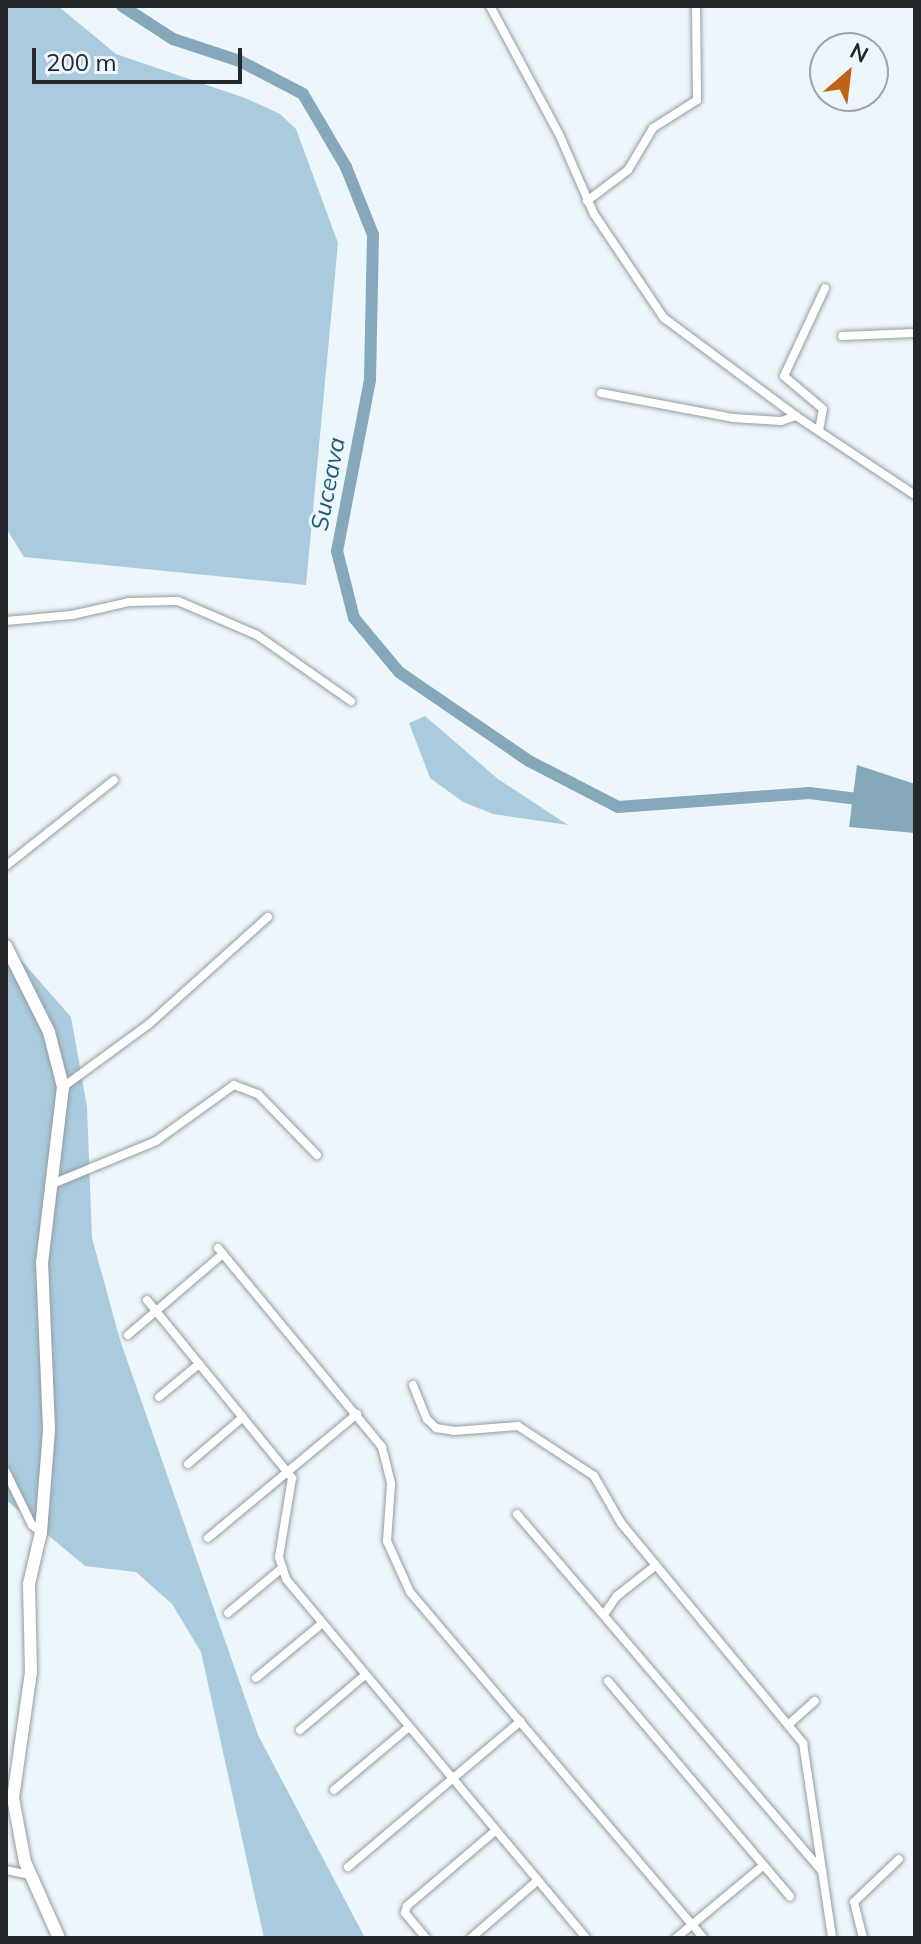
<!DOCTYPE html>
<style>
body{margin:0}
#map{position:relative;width:921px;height:1944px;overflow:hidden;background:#edf6fb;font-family:Mulish,sans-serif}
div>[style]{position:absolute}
.green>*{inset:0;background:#a9cbdd}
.water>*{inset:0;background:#86a8bb}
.river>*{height:12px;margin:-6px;padding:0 6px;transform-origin:6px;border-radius:6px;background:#86a8bb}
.roads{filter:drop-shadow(0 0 2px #949ca1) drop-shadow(0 0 2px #949ca1)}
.street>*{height:8px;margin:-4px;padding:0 4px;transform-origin:4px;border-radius:4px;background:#fff}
.secondary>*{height:12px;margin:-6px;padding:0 6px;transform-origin:6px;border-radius:6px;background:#fff}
span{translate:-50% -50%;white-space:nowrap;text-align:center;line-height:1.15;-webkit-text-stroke:6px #edf6fb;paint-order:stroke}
.water-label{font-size:24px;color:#1f5b77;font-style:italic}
.frame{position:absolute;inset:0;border:8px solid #25282a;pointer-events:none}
.north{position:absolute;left:809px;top:32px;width:80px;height:80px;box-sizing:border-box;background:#edf6fb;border:2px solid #9da4a7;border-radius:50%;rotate:28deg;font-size:22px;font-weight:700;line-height:32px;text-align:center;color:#25282a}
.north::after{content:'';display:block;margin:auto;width:28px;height:36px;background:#c16219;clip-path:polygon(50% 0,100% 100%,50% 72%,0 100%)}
.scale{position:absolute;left:32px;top:48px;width:210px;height:36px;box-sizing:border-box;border:4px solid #25282a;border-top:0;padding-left:10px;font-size:24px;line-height:28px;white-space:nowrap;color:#25282a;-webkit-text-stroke:6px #edf6fb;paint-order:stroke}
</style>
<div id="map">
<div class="green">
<i style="clip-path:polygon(6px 6px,58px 6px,116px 54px,245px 98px,280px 114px,296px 129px,338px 243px,306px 585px,24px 557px,6px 528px)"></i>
<i style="clip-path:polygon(425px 716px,498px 779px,568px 825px,493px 814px,463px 802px,430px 778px,409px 723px)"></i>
<i style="clip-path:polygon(6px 943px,71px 1017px,87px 1107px,92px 1238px,120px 1340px,258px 1735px,365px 1938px,264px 1938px,201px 1652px,172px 1604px,136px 1572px,85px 1566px,6px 1500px)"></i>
</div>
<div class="water">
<i style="clip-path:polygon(857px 765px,915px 784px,915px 833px,849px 827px)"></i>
</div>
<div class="river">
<i style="left:122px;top:6px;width:61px;rotate:32.9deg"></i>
<i style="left:173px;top:39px;width:71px;rotate:18.2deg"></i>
<i style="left:240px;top:61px;width:71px;rotate:27.6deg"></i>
<i style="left:303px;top:94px;width:85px;rotate:59.5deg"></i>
<i style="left:346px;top:167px;width:73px;rotate:68.3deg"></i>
<i style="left:373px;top:235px;width:145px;rotate:91.2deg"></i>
<i style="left:370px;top:380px;width:174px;rotate:100.9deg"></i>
<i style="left:337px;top:551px;width:69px;rotate:75.8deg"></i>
<i style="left:354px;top:618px;width:70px;rotate:50.2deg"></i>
<i style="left:399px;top:672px;width:158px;rotate:34.4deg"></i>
<i style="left:529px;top:761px;width:100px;rotate:27.3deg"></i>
<i style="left:618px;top:807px;width:192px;rotate:-4.2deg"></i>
<i style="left:809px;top:793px;width:57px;rotate:7deg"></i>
</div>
<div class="roads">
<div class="street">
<i style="left:490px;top:6px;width:145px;rotate:61.7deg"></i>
<i style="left:559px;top:134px;width:87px;rotate:66.4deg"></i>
<i style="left:594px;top:214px;width:125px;rotate:56.1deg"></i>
<i style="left:664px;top:318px;width:164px;rotate:36.6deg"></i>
<i style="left:796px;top:416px;width:143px;rotate:33.6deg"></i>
<i style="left:587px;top:201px;width:51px;rotate:-37.1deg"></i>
<i style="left:628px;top:170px;width:49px;rotate:-59.2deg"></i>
<i style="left:653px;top:128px;width:52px;rotate:-32.5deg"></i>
<i style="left:697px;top:100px;width:94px;rotate:-90.6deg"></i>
<i style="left:842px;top:336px;width:73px;rotate:-2.4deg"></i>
<i style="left:601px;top:393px;width:134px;rotate:10.7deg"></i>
<i style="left:733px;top:418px;width:48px;rotate:3.6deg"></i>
<i style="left:781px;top:421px;width:16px;rotate:-18deg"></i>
<i style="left:819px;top:431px;width:22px;rotate:-80deg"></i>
<i style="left:823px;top:409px;width:51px;rotate:-139.8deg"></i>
<i style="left:784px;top:376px;width:97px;rotate:-65deg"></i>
<i style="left:6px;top:621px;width:66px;rotate:-5.2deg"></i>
<i style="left:72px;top:615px;width:58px;rotate:-12.8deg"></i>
<i style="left:129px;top:602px;width:49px;rotate:-1.2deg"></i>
<i style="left:178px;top:601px;width:86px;rotate:23.3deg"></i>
<i style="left:257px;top:635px;width:115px;rotate:35.1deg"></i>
<i style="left:6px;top:866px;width:138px;rotate:-38.5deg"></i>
<i style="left:63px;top:1087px;width:107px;rotate:-36.2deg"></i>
<i style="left:149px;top:1024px;width:160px;rotate:-42deg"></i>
<i style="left:50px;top:1185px;width:115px;rotate:-22.5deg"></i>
<i style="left:156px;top:1141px;width:96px;rotate:-35.7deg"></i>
<i style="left:234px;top:1085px;width:26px;rotate:21deg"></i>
<i style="left:258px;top:1094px;width:85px;rotate:46deg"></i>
<i style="left:218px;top:1248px;width:258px;rotate:50.5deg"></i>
<i style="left:382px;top:1447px;width:38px;rotate:76deg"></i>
<i style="left:391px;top:1484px;width:57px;rotate:94deg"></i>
<i style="left:387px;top:1541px;width:56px;rotate:65.7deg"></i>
<i style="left:410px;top:1592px;width:453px;rotate:49.7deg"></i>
<i style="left:147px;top:1300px;width:230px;rotate:50.8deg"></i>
<i style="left:292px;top:1478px;width:80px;rotate:99.3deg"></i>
<i style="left:279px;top:1557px;width:23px;rotate:72deg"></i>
<i style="left:286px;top:1579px;width:468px;rotate:50.1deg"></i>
<i style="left:128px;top:1335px;width:125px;rotate:-40.5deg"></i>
<i style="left:413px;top:1385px;width:37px;rotate:68deg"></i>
<i style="left:427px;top:1419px;width:13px;rotate:45deg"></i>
<i style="left:436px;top:1428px;width:18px;rotate:9deg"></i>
<i style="left:454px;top:1431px;width:64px;rotate:-4.5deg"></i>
<i style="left:518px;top:1426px;width:91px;rotate:33.3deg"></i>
<i style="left:594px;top:1476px;width:54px;rotate:60.1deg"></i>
<i style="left:621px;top:1523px;width:286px;rotate:50.4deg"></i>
<i style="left:803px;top:1743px;width:197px;rotate:81.5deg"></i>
<i style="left:159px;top:1397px;width:52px;rotate:-39.5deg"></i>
<i style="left:188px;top:1464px;width:72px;rotate:-40.5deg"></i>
<i style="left:6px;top:1472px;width:59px;rotate:63.9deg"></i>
<i style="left:32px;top:1525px;width:11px;rotate:38deg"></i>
<i style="left:517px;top:1514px;width:470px;rotate:49.5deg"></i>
<i style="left:208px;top:1538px;width:194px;rotate:-39.8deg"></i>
<i style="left:228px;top:1613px;width:69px;rotate:-39.7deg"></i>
<i style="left:605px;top:1613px;width:21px;rotate:-55deg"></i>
<i style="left:617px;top:1596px;width:48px;rotate:-38.3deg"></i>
<i style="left:256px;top:1678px;width:83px;rotate:-39.6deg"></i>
<i style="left:608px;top:1681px;width:282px;rotate:49.8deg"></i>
<i style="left:788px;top:1725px;width:36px;rotate:-42deg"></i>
<i style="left:300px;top:1730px;width:84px;rotate:-40.2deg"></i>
<i style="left:334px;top:1790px;width:97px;rotate:-40deg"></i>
<i style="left:348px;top:1867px;width:226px;rotate:-40.2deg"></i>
<i style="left:6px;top:1870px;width:24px;rotate:12deg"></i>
<i style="left:426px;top:1938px;width:33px;rotate:-130deg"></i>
<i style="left:405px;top:1913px;width:7px;rotate:-74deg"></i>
<i style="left:407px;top:1906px;width:116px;rotate:-40.4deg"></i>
<i style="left:471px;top:1938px;width:87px;rotate:-40.8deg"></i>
<i style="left:676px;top:1938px;width:114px;rotate:-39.7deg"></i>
<i style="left:863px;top:1938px;width:37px;rotate:-104deg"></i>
<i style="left:854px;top:1902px;width:62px;rotate:-43.7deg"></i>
</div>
<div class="secondary">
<i style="left:6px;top:946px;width:96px;rotate:63.4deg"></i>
<i style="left:49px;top:1032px;width:57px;rotate:75.7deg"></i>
<i style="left:63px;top:1087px;width:176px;rotate:96.8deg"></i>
<i style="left:42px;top:1262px;width:168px;rotate:87.6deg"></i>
<i style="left:49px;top:1430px;width:102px;rotate:94.5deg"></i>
<i style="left:41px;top:1532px;width:53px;rotate:103deg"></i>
<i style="left:29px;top:1584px;width:88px;rotate:88.7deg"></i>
<i style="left:31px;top:1672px;width:127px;rotate:98.1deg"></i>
<i style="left:13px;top:1798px;width:65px;rotate:79.4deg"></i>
<i style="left:25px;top:1862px;width:83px;rotate:65.9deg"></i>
</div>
</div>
<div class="water-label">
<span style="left:328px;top:484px;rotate:-79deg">Suceava</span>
</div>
<div class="frame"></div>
<div class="north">N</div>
<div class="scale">200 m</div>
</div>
